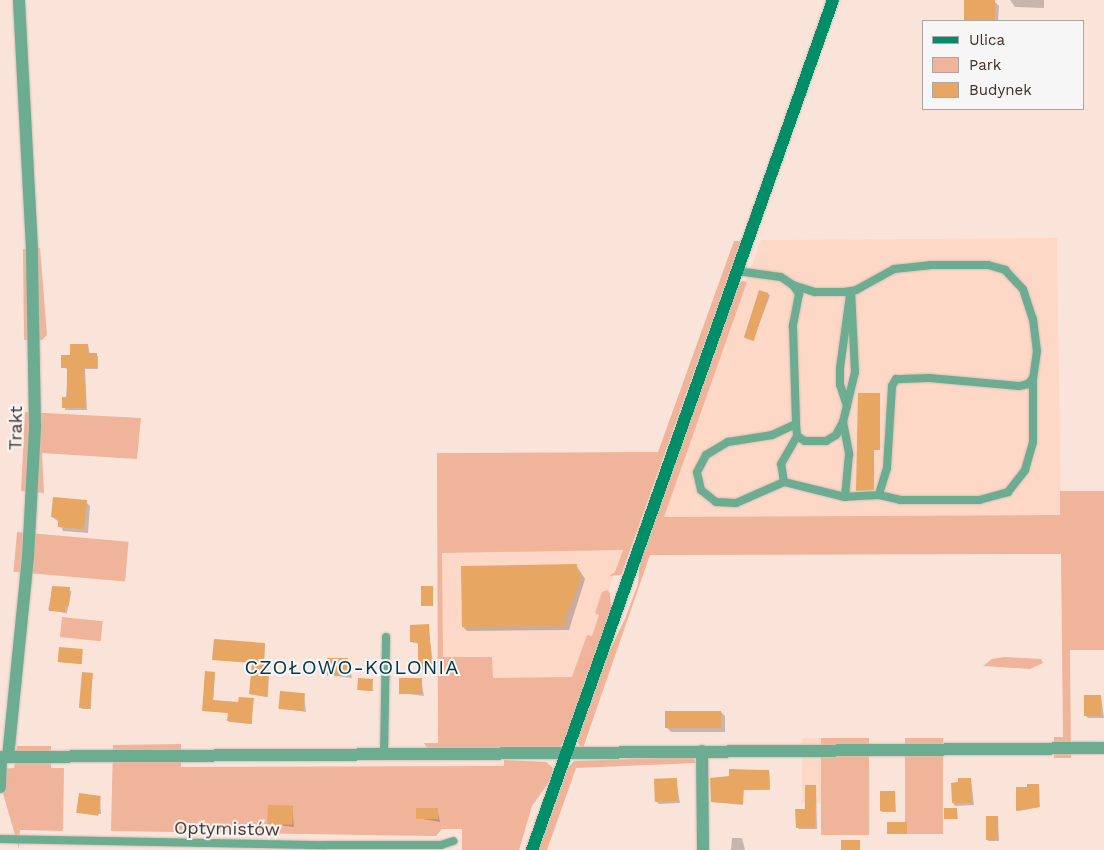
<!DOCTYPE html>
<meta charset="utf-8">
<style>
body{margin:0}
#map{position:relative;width:1104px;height:850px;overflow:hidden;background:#fae4da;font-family:"Work Sans",sans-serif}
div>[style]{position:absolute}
.built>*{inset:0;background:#fdd8c7;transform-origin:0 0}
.green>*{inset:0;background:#efb499;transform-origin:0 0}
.shadow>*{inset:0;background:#0003;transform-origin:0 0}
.building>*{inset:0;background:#e7a661;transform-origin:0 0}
.roads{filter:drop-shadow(0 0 1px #d5c0b6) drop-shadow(0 0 1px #d5c0b6)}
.service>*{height:8px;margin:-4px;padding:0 4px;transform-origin:4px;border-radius:4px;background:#6cad92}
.minor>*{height:12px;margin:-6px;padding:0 6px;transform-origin:6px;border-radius:6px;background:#6cad92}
.tertiary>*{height:12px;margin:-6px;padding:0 6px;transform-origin:6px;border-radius:6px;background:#6cad92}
.secondary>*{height:12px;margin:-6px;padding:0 6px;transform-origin:6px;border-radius:6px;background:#008e68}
span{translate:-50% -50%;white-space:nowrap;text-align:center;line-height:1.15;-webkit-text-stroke:4px #f6f6f6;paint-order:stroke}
.street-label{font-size:18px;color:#432e25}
.quarter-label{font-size:20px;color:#003748;letter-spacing:1px}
.legend{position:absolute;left:922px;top:20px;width:162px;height:90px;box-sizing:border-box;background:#f6f6f6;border:1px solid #aea6a2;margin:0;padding:6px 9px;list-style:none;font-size:15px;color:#432e25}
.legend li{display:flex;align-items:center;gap:10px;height:25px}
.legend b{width:25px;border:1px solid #aea6a2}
</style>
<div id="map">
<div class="built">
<i style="clip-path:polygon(1057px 238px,1061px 515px,663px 517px,761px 240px)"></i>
<i style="clip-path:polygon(623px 550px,554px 743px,438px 743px,438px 552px)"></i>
<i style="left:802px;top:738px;width:19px;height:65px"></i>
</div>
<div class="green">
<i style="clip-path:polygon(734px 241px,741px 241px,621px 575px,609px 576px,615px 572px,623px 550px,442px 553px,443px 657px,492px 657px,493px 678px,572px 677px,587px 635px,592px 636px,599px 615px,595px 613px,602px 592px,607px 590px,610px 593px,611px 608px,564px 741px,560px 747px,549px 750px,428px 750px,424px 743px,438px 743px,437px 453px,658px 452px)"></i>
<i style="clip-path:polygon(40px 248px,47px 335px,42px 340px,24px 340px,23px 249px)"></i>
<i style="clip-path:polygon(742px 281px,747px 282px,664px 517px,1060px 515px,1060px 491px,1104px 491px,1104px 650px,1070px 650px,1071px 758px,1054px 758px,1054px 737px,1063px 737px,1061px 554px,650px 555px,583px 748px,580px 746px,577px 741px,605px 660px,625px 619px,638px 584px,640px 561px,738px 284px)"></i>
<i style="clip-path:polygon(25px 412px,141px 418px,137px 459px,42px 453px,44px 493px,21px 491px)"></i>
<i style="left:17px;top:532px;width:112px;height:40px;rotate:5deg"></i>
<i style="left:62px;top:617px;width:41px;height:20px;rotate:6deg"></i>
<i style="clip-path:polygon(1005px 657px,1041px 659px,1043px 663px,1030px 669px,983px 666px,992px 659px)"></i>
<i style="left:821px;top:738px;width:48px;height:97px"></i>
<i style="left:905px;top:738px;width:38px;height:96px"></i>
<i style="clip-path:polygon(181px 744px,181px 767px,504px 766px,504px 760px,546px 762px,553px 768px,551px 779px,532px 806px,519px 850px,462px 850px,462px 829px,442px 829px,436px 836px,111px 831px,113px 745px)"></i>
<i style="clip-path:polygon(17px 746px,51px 746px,51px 768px,64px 768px,63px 831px,20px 830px,19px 849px,0 783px,0 769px,14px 768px)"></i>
<i style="clip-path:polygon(693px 757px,696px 763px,576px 768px,547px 850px,538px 850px,568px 768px,574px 761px)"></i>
</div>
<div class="shadow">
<i style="clip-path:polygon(1010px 0,1044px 0,1044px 8px,1015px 7px)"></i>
<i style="clip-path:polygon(965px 1px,995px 2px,999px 6px,998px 21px,964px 21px)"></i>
<i style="clip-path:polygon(759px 291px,770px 295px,753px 341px,744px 337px)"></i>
<i style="clip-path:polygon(88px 345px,90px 354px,98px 356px,98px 369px,85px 369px,87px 410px,65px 410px,68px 369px,62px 367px)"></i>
<i style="clip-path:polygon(880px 394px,880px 450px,874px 450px,874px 490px,858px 491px)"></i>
<i style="clip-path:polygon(86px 502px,90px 506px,88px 533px,63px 531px,59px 522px,52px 517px)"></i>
<i style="clip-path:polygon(576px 565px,585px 579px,569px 630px,467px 631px,463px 627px)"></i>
<i style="left:53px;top:587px;width:19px;height:23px;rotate:12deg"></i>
<i style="clip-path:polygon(428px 626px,434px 670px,422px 670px,419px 644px,411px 642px)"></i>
<i style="clip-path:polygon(265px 644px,264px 672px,269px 673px,268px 697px,250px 694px,254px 663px,214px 659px)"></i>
<i style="clip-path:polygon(82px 650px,82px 664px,59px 662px)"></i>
<i style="clip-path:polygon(347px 660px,352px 678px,328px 675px)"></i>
<i style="clip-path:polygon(215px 673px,213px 701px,239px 704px,253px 699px,252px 724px,229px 722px,229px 713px,203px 710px)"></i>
<i style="clip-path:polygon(92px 674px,91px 709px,82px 709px,81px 708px)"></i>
<i style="clip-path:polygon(372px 680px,373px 691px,359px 690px)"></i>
<i style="clip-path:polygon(421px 680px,424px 696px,400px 693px)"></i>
<i style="clip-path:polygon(304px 695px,306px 712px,280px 708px)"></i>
<i style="clip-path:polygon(1101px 696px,1104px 718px,1088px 718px,1085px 715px)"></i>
<i style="clip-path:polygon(721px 712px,725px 716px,725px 732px,671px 732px,667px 728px)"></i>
<i style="clip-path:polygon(769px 771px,770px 790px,744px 790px,743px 805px,712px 802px)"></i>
<i style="clip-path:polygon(676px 779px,680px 803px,659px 804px,656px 801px)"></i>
<i style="clip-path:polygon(971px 780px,974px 805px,955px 806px,953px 803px)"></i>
<i style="clip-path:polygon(816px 786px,817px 829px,799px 829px,797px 827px)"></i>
<i style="clip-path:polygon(1039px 786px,1040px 807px,1019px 811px,1018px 811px)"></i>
<i style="clip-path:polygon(895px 792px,896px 812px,882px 812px,881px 811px)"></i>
<i style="clip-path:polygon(100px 797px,101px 814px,80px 813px)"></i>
<i style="clip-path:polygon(292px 807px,294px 827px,269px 824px)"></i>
<i style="clip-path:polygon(437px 809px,440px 822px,417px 818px)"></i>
<i style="clip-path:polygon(957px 810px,958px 819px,945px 818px)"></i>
<i style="clip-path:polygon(998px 817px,999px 841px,988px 841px,988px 840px)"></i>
<i style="clip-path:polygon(732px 838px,742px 838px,745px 850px,731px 850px)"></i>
</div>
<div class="building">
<i style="left:964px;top:0;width:31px;height:21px"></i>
<i style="left:759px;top:290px;width:10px;height:50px;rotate:17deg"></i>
<i style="clip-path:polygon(70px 344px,88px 344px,88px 353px,97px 353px,97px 368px,84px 368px,86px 408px,62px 408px,62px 397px,67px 397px,67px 368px,61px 368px,61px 355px,70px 355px)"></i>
<i style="clip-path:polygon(858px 393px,880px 393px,879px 449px,874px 449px,873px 490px,856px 491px)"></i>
<i style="clip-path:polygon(53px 497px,87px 500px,84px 529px,58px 527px,58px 518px,51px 517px)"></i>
<i style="clip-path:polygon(577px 564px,577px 574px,581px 574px,579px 585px,565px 617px,565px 626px,462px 627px,461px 566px)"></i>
<i style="clip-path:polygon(52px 586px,70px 587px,69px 606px,65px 606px,65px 612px,49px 611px)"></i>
<i style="left:421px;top:586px;width:12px;height:20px"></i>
<i style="clip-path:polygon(429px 624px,432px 669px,418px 668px,418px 642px,410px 642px,410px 625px)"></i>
<i style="clip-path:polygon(214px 639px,265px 643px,263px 670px,269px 670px,267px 697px,249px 694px,252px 663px,212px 660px)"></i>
<i style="left:59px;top:647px;width:24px;height:15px;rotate:5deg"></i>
<i style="left:327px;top:658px;width:21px;height:18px"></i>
<i style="clip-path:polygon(205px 671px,215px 672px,213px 700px,238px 702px,239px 697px,254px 698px,251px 724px,227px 721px,228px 713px,202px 711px)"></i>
<i style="left:82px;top:672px;width:11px;height:36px;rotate:5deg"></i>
<i style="left:358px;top:678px;width:15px;height:12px;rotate:4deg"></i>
<i style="left:399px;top:678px;width:23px;height:16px"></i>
<i style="left:280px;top:691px;width:25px;height:18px;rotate:5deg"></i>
<i style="left:1084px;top:695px;width:17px;height:21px"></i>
<i style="left:665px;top:711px;width:56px;height:17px"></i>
<i style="clip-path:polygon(729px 769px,769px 770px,770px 789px,743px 790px,743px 804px,711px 802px,710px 778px,729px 776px)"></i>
<i style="left:677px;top:778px;width:23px;height:23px;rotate:88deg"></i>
<i style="clip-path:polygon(958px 778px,971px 778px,972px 803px,952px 803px,951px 783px,958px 782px)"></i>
<i style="clip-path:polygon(1027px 784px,1039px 784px,1039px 807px,1016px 811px,1016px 787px,1027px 787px)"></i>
<i style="clip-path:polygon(805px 785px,816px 785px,815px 827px,796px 828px,795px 809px,805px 809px)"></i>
<i style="left:880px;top:791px;width:15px;height:20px"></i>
<i style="left:79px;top:793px;width:22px;height:20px;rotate:8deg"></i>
<i style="left:268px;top:805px;width:25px;height:19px;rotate:2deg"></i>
<i style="left:416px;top:808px;width:22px;height:11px"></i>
<i style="left:944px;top:808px;width:13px;height:11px"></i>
<i style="left:986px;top:816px;width:12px;height:24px"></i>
<i style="left:887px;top:822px;width:20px;height:12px"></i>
<i style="left:860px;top:840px;width:10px;height:19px;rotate:90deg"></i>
</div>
<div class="roads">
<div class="service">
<i style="left:737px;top:271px;width:44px;rotate:7.8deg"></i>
<i style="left:781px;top:277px;width:14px;rotate:34deg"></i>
<i style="left:793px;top:285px;width:11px;rotate:56deg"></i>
<i style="left:799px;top:294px;width:33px;rotate:101deg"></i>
<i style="left:793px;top:326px;width:98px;rotate:88.2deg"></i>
<i style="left:796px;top:424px;width:12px;rotate:85deg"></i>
<i style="left:797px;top:436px;width:9px;rotate:32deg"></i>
<i style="left:805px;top:441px;width:21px"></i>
<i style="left:826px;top:441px;width:12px;rotate:-31deg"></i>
<i style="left:836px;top:435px;width:15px;rotate:-62deg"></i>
<i style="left:843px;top:422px;width:51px;rotate:-76.5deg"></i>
<i style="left:855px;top:372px;width:81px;rotate:-92.8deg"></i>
<i style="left:793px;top:285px;width:23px;rotate:18deg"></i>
<i style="left:815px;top:292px;width:29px"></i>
<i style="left:844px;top:292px;width:12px;rotate:-9deg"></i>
<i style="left:856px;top:290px;width:43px;rotate:-28.9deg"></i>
<i style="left:894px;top:269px;width:36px;rotate:-6deg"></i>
<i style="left:930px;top:265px;width:58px"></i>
<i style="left:988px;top:265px;width:18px;rotate:16deg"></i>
<i style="left:1005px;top:270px;width:26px;rotate:47deg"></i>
<i style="left:1023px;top:289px;width:32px;rotate:72deg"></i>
<i style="left:1033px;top:319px;width:32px;rotate:83deg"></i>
<i style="left:1037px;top:351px;width:27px;rotate:98deg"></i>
<i style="left:1033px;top:378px;width:8px;rotate:130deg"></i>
<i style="left:1028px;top:384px;width:9px;rotate:167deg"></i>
<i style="left:1019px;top:386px;width:90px;rotate:-174.9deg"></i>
<i style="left:929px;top:378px;width:33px;rotate:178deg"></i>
<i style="left:896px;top:379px;width:8px;rotate:120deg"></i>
<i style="left:892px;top:386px;width:82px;rotate:93.5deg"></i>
<i style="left:887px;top:468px;width:28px;rotate:107deg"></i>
<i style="left:879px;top:495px;width:34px;rotate:177deg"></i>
<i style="left:845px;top:497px;width:63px;rotate:-166.2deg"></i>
<i style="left:784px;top:482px;width:18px;rotate:-99deg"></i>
<i style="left:781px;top:464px;width:32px;rotate:-60deg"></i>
<i style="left:847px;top:406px;width:22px;rotate:-108deg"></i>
<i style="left:840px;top:385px;width:17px;rotate:-90deg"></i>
<i style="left:840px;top:368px;width:74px;rotate:-82.2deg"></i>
<i style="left:843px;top:422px;width:33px;rotate:79deg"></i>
<i style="left:849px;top:454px;width:43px;rotate:95.3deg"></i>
<i style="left:784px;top:482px;width:52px;rotate:156.4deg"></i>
<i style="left:736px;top:503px;width:20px;rotate:-177deg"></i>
<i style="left:716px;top:502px;width:19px;rotate:-141deg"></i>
<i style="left:701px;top:490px;width:18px;rotate:-103deg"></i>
<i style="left:697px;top:472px;width:19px;rotate:-62deg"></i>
<i style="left:706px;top:455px;width:26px;rotate:-31deg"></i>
<i style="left:728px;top:442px;width:45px;rotate:-9deg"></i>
<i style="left:772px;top:435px;width:26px;rotate:-25deg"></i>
<i style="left:879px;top:495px;width:22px;rotate:13deg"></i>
<i style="left:900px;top:500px;width:79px"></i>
<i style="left:979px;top:500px;width:30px;rotate:-15deg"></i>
<i style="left:1008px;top:492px;width:28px;rotate:-52deg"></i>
<i style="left:1025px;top:470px;width:29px;rotate:-74deg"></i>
<i style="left:1033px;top:442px;width:64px;rotate:-90deg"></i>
<i style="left:384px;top:756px;width:119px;rotate:-89deg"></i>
<i style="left:0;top:839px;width:326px;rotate:1.1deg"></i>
<i style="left:326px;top:845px;width:115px"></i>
<i style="left:441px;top:845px;width:13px;rotate:-18deg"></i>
</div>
<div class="minor">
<i style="left:702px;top:751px;width:99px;rotate:89.4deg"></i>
<i style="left:566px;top:753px;width:538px;rotate:-0.53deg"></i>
<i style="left:8px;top:757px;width:201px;rotate:-84.3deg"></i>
<i style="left:28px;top:557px;width:131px;rotate:-86.9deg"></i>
<i style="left:35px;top:426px;width:177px;rotate:-91deg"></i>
<i style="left:32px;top:249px;width:249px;rotate:-93deg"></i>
<i style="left:0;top:787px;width:30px;rotate:-88deg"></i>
</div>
<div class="tertiary">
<i style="left:0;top:757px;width:566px;rotate:-0.4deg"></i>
</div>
<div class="secondary">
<i style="left:532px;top:850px;width:902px;rotate:-70.5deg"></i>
</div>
</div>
<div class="street-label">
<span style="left:16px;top:428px;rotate:-89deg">Trakt</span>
<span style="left:227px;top:829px;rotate:1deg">Optymistów</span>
</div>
<div class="quarter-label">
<span style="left:352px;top:667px">CZOŁOWO-KOLONIA</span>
</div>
<ul class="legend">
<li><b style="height:6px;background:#008e68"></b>Ulica</li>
<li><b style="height:14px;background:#efb499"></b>Park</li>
<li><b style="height:14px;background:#e7a661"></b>Budynek</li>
</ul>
</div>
